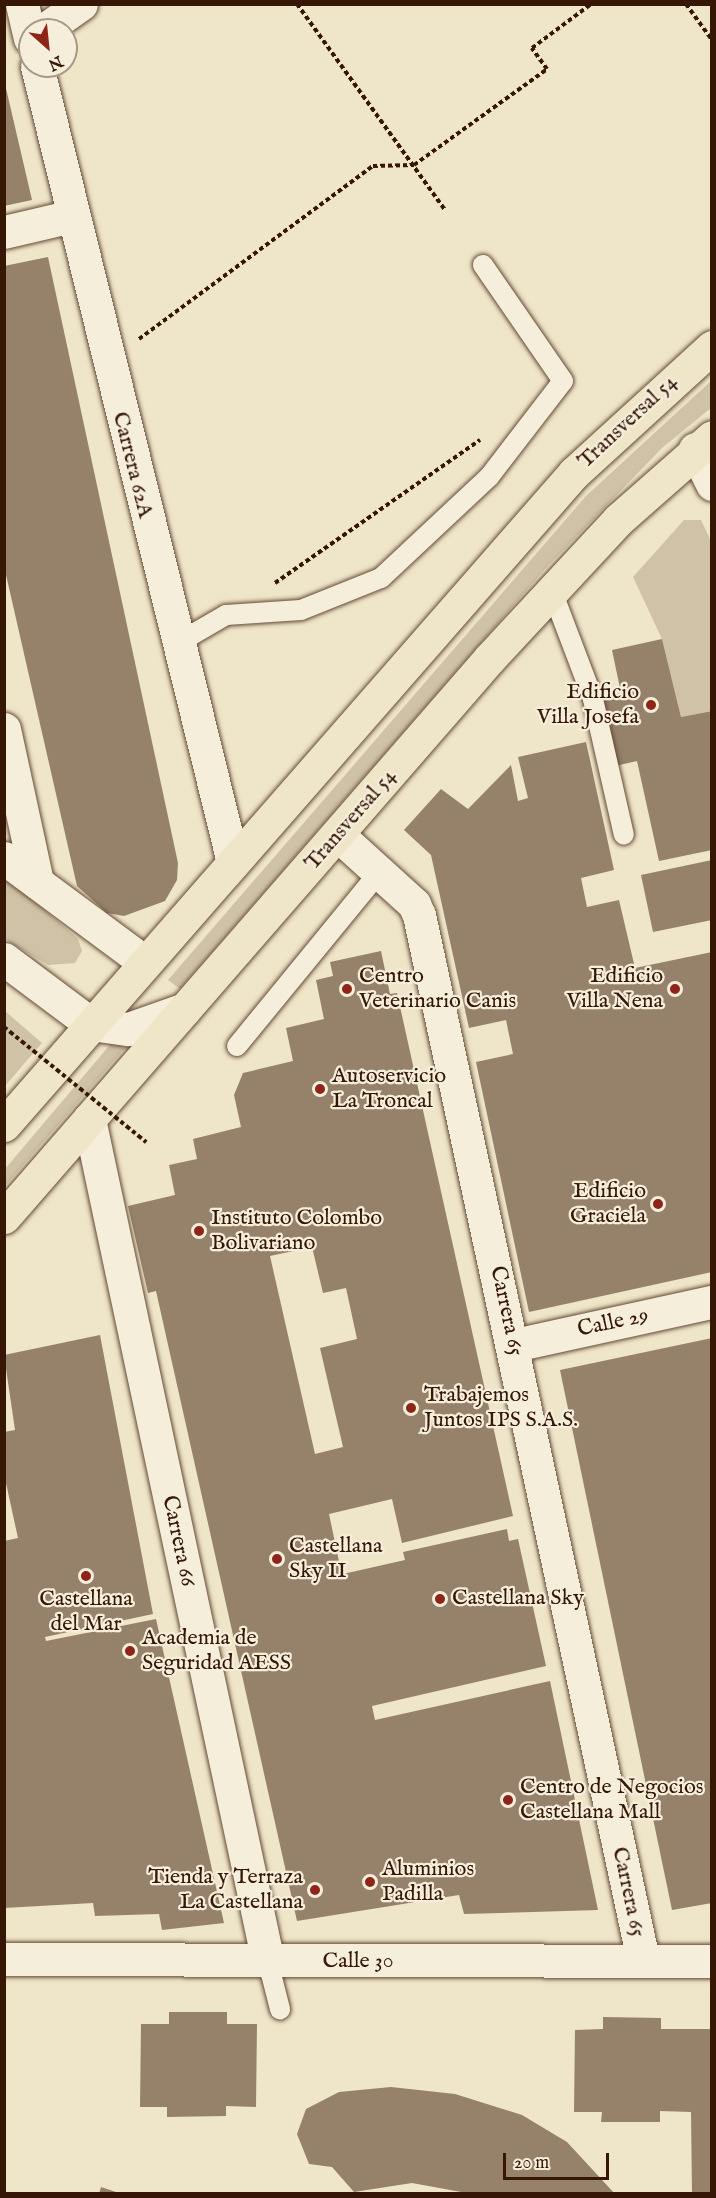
<!DOCTYPE html>
<style>
body{margin:0}
#map{position:relative;width:716px;height:2198px;overflow:hidden;background:#efe5c8;font-family:"IM FELL English",serif}
div>[style]{position:absolute}
.green>*{inset:0;background:#d0c2a7}
.building>*{inset:0;background:#96826a}
.path>*{height:4px;margin-top:-2px;transform-origin:0;background:repeating-linear-gradient(90deg,#361705 0 4.5px,transparent 0 7.5px)}
.roads{filter:drop-shadow(0 0 2px #644a36) drop-shadow(0 0 2px #644a36)}
.service>*{height:20px;margin:-10px;padding:0 10px;transform-origin:10px;border-radius:10px;background:#f5eedb}
.minor>*{height:33px;margin:-16.5px;padding:0 16.5px;transform-origin:16.5px;border-radius:16.5px;background:#f5eedb}
.tertiary>*{height:33px;margin:-16.5px;padding:0 16.5px;transform-origin:16.5px;border-radius:16.5px;background:#f5eedb}
.secondary>*{height:33px;margin:-16.5px;padding:0 16.5px;transform-origin:16.5px;border-radius:16.5px;background:#f5eedb}
.primary>*{height:33px;margin:-16.5px;padding:0 16.5px;transform-origin:16.5px;border-radius:16.5px;background:#efe5c8}
.path-bridge>*{height:4px;margin-top:-2px;transform-origin:0;background:repeating-linear-gradient(90deg,#361705 0 4.5px,transparent 0 7.5px)}
.dots>*{width:16px;height:16px;translate:-50% -50%;box-sizing:border-box;border:3px solid #f5eedb;border-radius:50%}
span{translate:-50% -50%;white-space:nowrap;text-align:center;line-height:1.15;-webkit-text-stroke:4.5px #f5eedb;paint-order:stroke}
.street-label{font-size:22px;color:#361705}
.poi-label{font-size:22px;color:#361705}
.right{translate:-100% -50%;text-align:right}
.left{translate:0 -50%;text-align:left}
.frame{position:absolute;inset:0;border:6px solid #361705;pointer-events:none}
.north{position:absolute;left:18px;top:18px;width:60px;height:60px;box-sizing:border-box;background:#f5eedb;border:2px solid #a99885;border-radius:50%;rotate:153deg;font-size:16px;font-weight:700;line-height:24px;text-align:center;color:#361705}
.north::after{content:'';display:block;margin:auto;width:21px;height:27px;background:#8f2418;clip-path:polygon(50% 0,100% 100%,50% 72%,0 100%)}
.scale{position:absolute;left:503px;top:2153px;width:106px;height:27px;box-sizing:border-box;border:3px solid #361705;border-top:0;padding-left:8px;font-size:18px;line-height:21px;white-space:nowrap;color:#361705;-webkit-text-stroke:4px #f5eedb;paint-order:stroke}
</style>
<div id="map">
<div class="green">
<i style="clip-path:polygon(711px 381px,711px 408px,662px 448px,545px 569px,180px 989px,168px 980px,586px 496px)"></i>
<i style="clip-path:polygon(684px 520px,701px 520px,711px 541px,711px 711px,681px 717px,662px 639px,633px 577px)"></i>
<i style="clip-path:polygon(4px 875px,78px 939px,82px 951px,75px 963px,48px 965px,5px 939px)"></i>
<i style="clip-path:polygon(5px 1011px,42px 1043px,5px 1086px)"></i>
<i style="clip-path:polygon(114px 1040px,125px 1048px,5px 1186px,5px 1169px)"></i>
</div>
<div class="building">
<i style="clip-path:polygon(5px 84px,32px 200px,4px 206px,4px 85px)"></i>
<i style="clip-path:polygon(48px 257px,178px 863px,177px 880px,165px 901px,124px 916px,107px 913px,77px 886px,4px 566px,4px 266px)"></i>
<i style="clip-path:polygon(662px 639px,681px 717px,712px 711px,712px 850px,659px 861px,637px 761px,615px 766px,599px 698px,621px 693px,612px 650px)"></i>
<i style="clip-path:polygon(586px 742px,614px 870px,581px 878px,587px 907px,619px 900px,635px 968px,712px 952px,712px 1272px,529px 1312px,476px 1062px,513px 1054px,506px 1020px,469px 1028px,431px 855px,404px 830px,441px 789px,468px 809px,511px 765px,518px 801px,528px 798px,518px 757px)"></i>
<i style="clip-path:polygon(712px 860px,712px 920px,653px 932px,641px 875px)"></i>
<i style="clip-path:polygon(evenodd,381px 951px,390px 994px,397px 993px,513px 1516px,402px 1543px,392px 1499px,329px 1514px,340px 1566px,343px 1574px,405px 1560px,403px 1552px,507px 1529px,509px 1541px,518px 1539px,546px 1666px,372px 1706px,375px 1720px,550px 1681px,598px 1910px,464px 1914px,459px 1895px,297px 1921px,156px 1291px,148px 1293px,128px 1206px,175px 1195px,169px 1165px,197px 1159px,193px 1139px,241px 1127px,234px 1095px,243px 1073px,293px 1061px,286px 1028px,324px 1019px,316px 980px,333px 976px,330px 962px,381px 951px,312px 1247px,323px 1293px,346px 1288px,357px 1339px,320px 1348px,343px 1447px,315px 1454px,270px 1256px,312px 1247px)"></i>
<i style="clip-path:polygon(100px 1335px,153px 1614px,45px 1637px,46px 1641px,156px 1619px,224px 1923px,162px 1930px,159px 1914px,95px 1916px,93px 1903px,4px 1908px,4px 1541px,18px 1538px,4px 1474px,4px 1432px,15px 1430px,4px 1355px)"></i>
<i style="clip-path:polygon(712px 1338px,712px 1903px,672px 1910px,560px 1370px)"></i>
<i style="clip-path:polygon(169px 2012px,227px 2012px,227px 2024px,257px 2024px,256px 2107px,226px 2106px,226px 2116px,167px 2117px,167px 2107px,140px 2107px,141px 2024px,169px 2024px)"></i>
<i style="clip-path:polygon(603px 2017px,661px 2018px,661px 2029px,712px 2029px,712px 2194px,692px 2194px,691px 2112px,660px 2111px,660px 2122px,601px 2122px,602px 2112px,574px 2112px,575px 2030px,603px 2029px)"></i>
<i style="clip-path:polygon(391px 2087px,455px 2094px,522px 2115px,567px 2142px,615px 2194px,472px 2194px,412px 2183px,354px 2192px,332px 2167px,309px 2164px,297px 2134px,306px 2109px,339px 2092px)"></i>
<i style="clip-path:polygon(101px 2187px,119px 2193px,119px 2194px,99px 2194px)"></i>
</div>
<div class="path">
<i style="left:297px;top:4px;width:254px;rotate:54.3deg"></i>
<i style="left:686px;top:4px;width:44px;rotate:54.2deg"></i>
<i style="left:139px;top:339px;width:291px;rotate:-36.5deg"></i>
<i style="left:373px;top:166px;width:41px;rotate:-1.4deg"></i>
<i style="left:414px;top:165px;width:164px;rotate:-35.8deg"></i>
<i style="left:547px;top:69px;width:26px;rotate:-126deg"></i>
<i style="left:532px;top:48px;width:74px;rotate:-36.7deg"></i>
<i style="left:275px;top:583px;width:250px;rotate:-34.9deg"></i>
</div>
<div class="roads">
<div class="service">
<i style="left:552px;top:591px;width:116px;rotate:69.2deg"></i>
<i style="left:593px;top:699px;width:139px;rotate:77.2deg"></i>
<i style="left:176px;top:644px;width:58px;rotate:-30.1deg"></i>
<i style="left:226px;top:615px;width:75px;rotate:-3.8deg"></i>
<i style="left:301px;top:610px;width:86px;rotate:-21.8deg"></i>
<i style="left:381px;top:578px;width:148px;rotate:-43.1deg"></i>
<i style="left:489px;top:477px;width:121px;rotate:-52.4deg"></i>
<i style="left:563px;top:381px;width:141px;rotate:-124.6deg"></i>
<i style="left:237px;top:1046px;width:226px;rotate:-50.7deg"></i>
<i style="left:268px;top:1962px;width:49px;rotate:75.7deg"></i>
</div>
<div class="minor">
<i style="left:22px;top:4px;width:35px;rotate:77deg"></i>
<i style="left:44px;top:30px;width:45px;rotate:-35.1deg"></i>
<i style="left:37px;top:66px;width:820px;rotate:76.17deg"></i>
<i style="left:4px;top:232px;width:70px;rotate:-13.2deg"></i>
<i style="left:695px;top:449px;width:39px;rotate:64deg"></i>
<i style="left:4px;top:729px;width:157px;rotate:77.8deg"></i>
<i style="left:338px;top:835px;width:103px;rotate:42.2deg"></i>
<i style="left:414px;top:904px;width:12px;rotate:66deg"></i>
<i style="left:419px;top:915px;width:1069px;rotate:77.9deg"></i>
<i style="left:89px;top:1119px;width:862px;rotate:78.01deg"></i>
<i style="left:514px;top:1345px;width:203px;rotate:-12.3deg"></i>
</div>
<div class="tertiary">
<i style="left:4px;top:858px;width:173px;rotate:36.5deg"></i>
<i style="left:4px;top:959px;width:109px;rotate:36.8deg"></i>
<i style="left:91px;top:1024px;width:37px;rotate:8deg"></i>
<i style="left:128px;top:1029px;width:60px;rotate:-19.3deg"></i>
</div>
<div class="secondary">
<i style="left:4px;top:1959px;width:708px;rotate:0.16deg"></i>
</div>
<div class="primary">
<i style="left:4px;top:1125px;width:866px;rotate:-48.84deg"></i>
<i style="left:574px;top:473px;width:187px;rotate:-42.4deg"></i>
<i style="left:4px;top:1217px;width:739px;rotate:-49deg"></i>
<i style="left:489px;top:659px;width:190px;rotate:-47.1deg"></i>
<i style="left:618px;top:520px;width:125px;rotate:-41.4deg"></i>
</div>
</div>
<div class="path-bridge">
<i style="left:4px;top:1027px;width:183px;rotate:39deg"></i>
</div>
<div class="dots">
<i style="left:651px;top:705px;background:#8f2418"></i>
<i style="left:347px;top:989px;background:#8f2418"></i>
<i style="left:675px;top:989px;background:#8f2418"></i>
<i style="left:320px;top:1089px;background:#8f2418"></i>
<i style="left:658px;top:1204px;background:#8f2418"></i>
<i style="left:199px;top:1231px;background:#8f2418"></i>
<i style="left:411px;top:1408px;background:#8f2418"></i>
<i style="left:277px;top:1559px;background:#8f2418"></i>
<i style="left:86px;top:1576px;background:#8f2418"></i>
<i style="left:440px;top:1599px;background:#8f2418"></i>
<i style="left:130px;top:1651px;background:#8f2418"></i>
<i style="left:508px;top:1800px;background:#8f2418"></i>
<i style="left:370px;top:1882px;background:#8f2418"></i>
<i style="left:315px;top:1890px;background:#8f2418"></i>
</div>
<div class="street-label">
<span style="left:628px;top:422px;rotate:-43deg">Transversal 54</span>
<span style="left:132px;top:465px;rotate:76deg">Carrera 62A</span>
<span style="left:351px;top:820px;rotate:-49deg">Transversal 54</span>
<span style="left:506px;top:1311px;rotate:78deg">Carrera 65</span>
<span style="left:613px;top:1323px;rotate:-12deg">Calle 29</span>
<span style="left:178px;top:1541px;rotate:78deg">Carrera 66</span>
<span style="left:628px;top:1892px;rotate:78deg">Carrera 65</span>
<span style="left:358px;top:1962px">Calle 30</span>
</div>
<div class="poi-label">
<span class="right" style="left:639px;top:705px">Edificio<br>Villa Josefa</span>
<span class="left" style="left:359px;top:989px">Centro<br>Veterinario Canis</span>
<span class="right" style="left:663px;top:989px">Edificio<br>Villa Nena</span>
<span class="left" style="left:332px;top:1089px">Autoservicio<br>La Troncal</span>
<span class="right" style="left:646px;top:1204px">Edificio<br>Graciela</span>
<span class="left" style="left:211px;top:1231px">Instituto Colombo<br>Bolivariano</span>
<span class="left" style="left:424px;top:1408px">Trabajemos<br>Juntos IPS S.A.S.</span>
<span class="left" style="left:289px;top:1559px">Castellana<br>Sky II</span>
<span style="left:86px;top:1612px">Castellana<br>del Mar</span>
<span class="left" style="left:452px;top:1599px">Castellana Sky</span>
<span class="left" style="left:142px;top:1651px">Academia de<br>Seguridad AESS</span>
<span class="left" style="left:520px;top:1800px">Centro de Negocios<br>Castellana Mall</span>
<span class="left" style="left:382px;top:1882px">Aluminios<br>Padilla</span>
<span class="right" style="left:303px;top:1890px">Tienda y Terraza<br>La Castellana</span>
</div>
<div class="frame"></div>
<div class="north">N</div>
<div class="scale">20 m</div>
</div>
